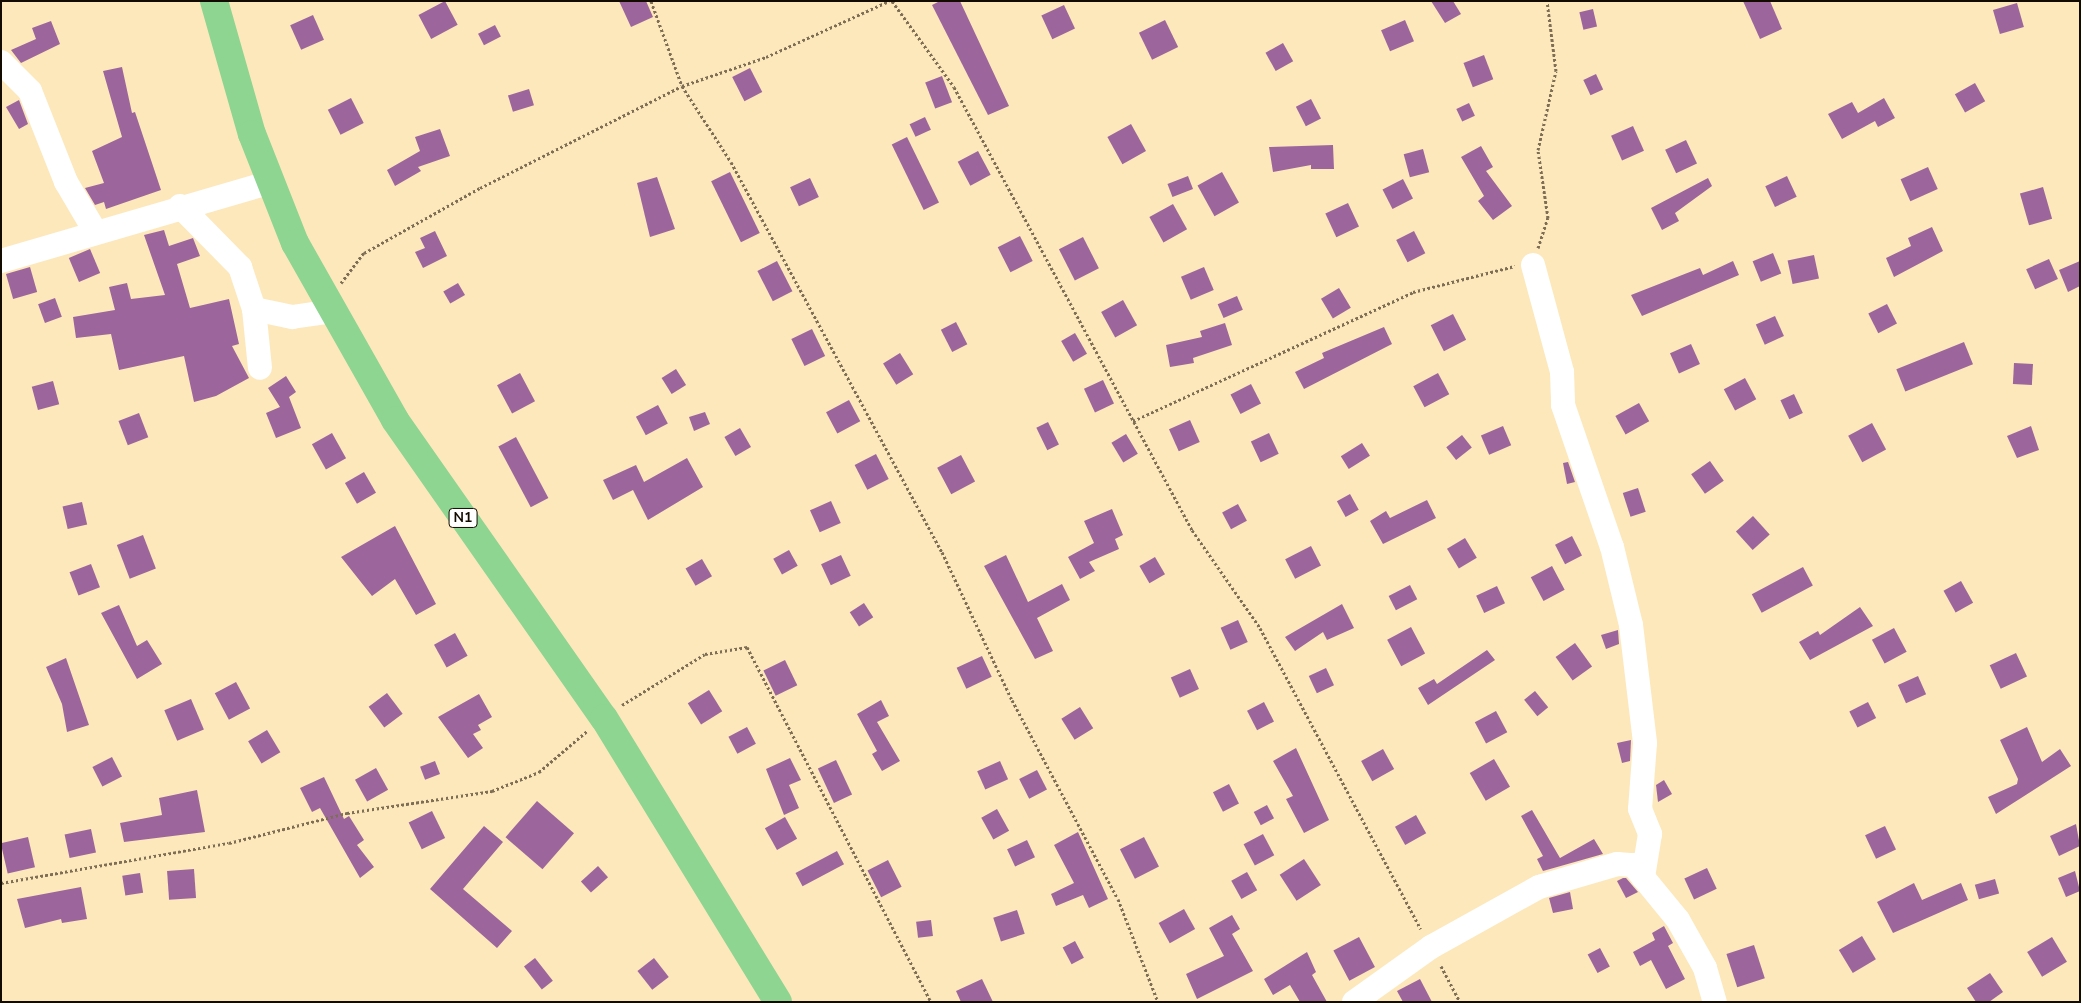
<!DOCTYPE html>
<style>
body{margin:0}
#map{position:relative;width:2081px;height:1003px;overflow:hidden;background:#fde8bc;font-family:"Nunito Sans",sans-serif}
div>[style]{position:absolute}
.building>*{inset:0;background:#9c669d;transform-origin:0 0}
.path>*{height:3px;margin-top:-1.5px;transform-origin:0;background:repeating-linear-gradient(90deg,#7d6e55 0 2.5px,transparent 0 5px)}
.minor>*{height:24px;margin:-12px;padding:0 12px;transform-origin:12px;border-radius:12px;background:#fff}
.highway>*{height:28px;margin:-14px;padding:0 14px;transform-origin:14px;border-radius:14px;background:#8dd591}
span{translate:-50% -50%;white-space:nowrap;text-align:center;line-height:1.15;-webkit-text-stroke:4px #fff;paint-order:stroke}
.shield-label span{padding:1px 4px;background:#fff;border:1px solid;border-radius:4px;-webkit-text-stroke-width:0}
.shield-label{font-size:14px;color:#130a00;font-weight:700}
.frame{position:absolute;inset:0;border:2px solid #130a00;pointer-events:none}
</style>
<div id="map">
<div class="building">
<i style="left:445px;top:1px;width:27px;height:30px;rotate:62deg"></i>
<i style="clip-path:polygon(619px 1px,646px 1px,653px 17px,631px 27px)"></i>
<i style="clip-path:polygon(940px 1px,960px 1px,1009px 106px,988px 115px,932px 5px)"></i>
<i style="clip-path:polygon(1431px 1px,1453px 1px,1461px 14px,1445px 23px)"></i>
<i style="clip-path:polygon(1743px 1px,1770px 1px,1782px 29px,1760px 39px)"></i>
<i style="left:2017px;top:3px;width:25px;height:25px;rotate:74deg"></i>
<i style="left:1064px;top:5px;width:26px;height:25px;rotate:65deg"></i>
<i style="left:1593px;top:9px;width:18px;height:14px;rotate:77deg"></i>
<i style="left:313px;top:15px;width:27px;height:25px;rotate:66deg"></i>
<i style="left:1165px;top:20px;width:30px;height:29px;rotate:64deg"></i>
<i style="left:1405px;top:20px;width:23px;height:26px;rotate:67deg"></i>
<i style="clip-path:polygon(51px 21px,60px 44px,21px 63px,11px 50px,36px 39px,32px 28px)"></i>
<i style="left:495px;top:25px;width:13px;height:19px;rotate:63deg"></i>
<i style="left:1283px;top:43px;width:21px;height:20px;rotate:61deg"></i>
<i style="left:1484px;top:55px;width:26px;height:22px;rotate:69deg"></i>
<i style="clip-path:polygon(122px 67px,132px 113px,135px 112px,161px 190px,106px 209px,104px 202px,95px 205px,85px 188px,104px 183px,92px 151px,122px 137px,103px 71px)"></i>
<i style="left:750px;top:68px;width:27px;height:20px;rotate:63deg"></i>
<i style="left:1596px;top:74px;width:17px;height:14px;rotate:65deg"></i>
<i style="left:942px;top:76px;width:28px;height:18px;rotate:69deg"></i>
<i style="left:1975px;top:83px;width:21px;height:23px;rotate:61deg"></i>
<i style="left:529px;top:89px;width:17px;height:22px;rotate:73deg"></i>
<i style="left:351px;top:98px;width:28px;height:26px;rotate:63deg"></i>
<i style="clip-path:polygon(1884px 98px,1895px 118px,1878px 127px,1875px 121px,1842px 139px,1828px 114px,1852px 102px,1858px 113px)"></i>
<i style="left:1311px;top:99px;width:22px;height:17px;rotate:63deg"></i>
<i style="clip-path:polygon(19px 100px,28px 124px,19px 129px,6px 107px)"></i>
<i style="left:1469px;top:103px;width:14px;height:14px;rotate:65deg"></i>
<i style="left:925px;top:117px;width:14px;height:17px;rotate:65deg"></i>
<i style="left:1131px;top:124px;width:31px;height:27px;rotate:61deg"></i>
<i style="left:1633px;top:126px;width:27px;height:24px;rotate:66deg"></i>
<i style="clip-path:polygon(440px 129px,450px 156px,418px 167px,421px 171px,395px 186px,387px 170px,420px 151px,415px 137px)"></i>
<i style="left:907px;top:137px;width:73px;height:17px;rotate:64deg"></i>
<i style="left:1686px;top:140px;width:26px;height:23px;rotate:65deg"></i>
<i style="clip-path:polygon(1333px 145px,1334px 169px,1311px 169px,1311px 165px,1273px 172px,1269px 147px)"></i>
<i style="clip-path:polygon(1481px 146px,1493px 167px,1486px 171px,1512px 206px,1493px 220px,1478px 201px,1484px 196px,1461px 157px)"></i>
<i style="left:1423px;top:149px;width:24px;height:20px;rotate:75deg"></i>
<i style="left:978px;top:151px;width:27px;height:23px;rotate:62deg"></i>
<i style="left:1928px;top:167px;width:24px;height:30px;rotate:66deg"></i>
<i style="left:730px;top:172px;width:68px;height:21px;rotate:64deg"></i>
<i style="left:1222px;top:172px;width:35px;height:28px;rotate:61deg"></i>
<i style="left:1188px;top:176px;width:14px;height:22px;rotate:69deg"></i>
<i style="left:1787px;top:176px;width:23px;height:24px;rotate:65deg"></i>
<i style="clip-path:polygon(657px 177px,675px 229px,650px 237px,637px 183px)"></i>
<i style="left:810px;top:178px;width:21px;height:22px;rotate:65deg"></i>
<i style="clip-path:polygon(1708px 178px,1712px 186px,1675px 213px,1679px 221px,1662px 230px,1651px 208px)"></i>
<i style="left:1403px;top:179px;width:22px;height:23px;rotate:63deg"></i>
<i style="left:2043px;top:187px;width:33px;height:24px;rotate:74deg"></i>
<i style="left:1348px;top:203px;width:26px;height:25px;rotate:65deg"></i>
<i style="left:1173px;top:204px;width:29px;height:27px;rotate:61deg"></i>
<i style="clip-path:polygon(1932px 227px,1943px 251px,1894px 277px,1886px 258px,1911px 246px,1908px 238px)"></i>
<i style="clip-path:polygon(164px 230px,169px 246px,193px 238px,200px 256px,177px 264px,190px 308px,229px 299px,239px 344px,232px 346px,249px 378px,216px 396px,194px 402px,184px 356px,119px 370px,111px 334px,76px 338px,73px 317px,115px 310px,109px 287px,127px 283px,131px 299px,165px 295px,144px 235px)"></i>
<i style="clip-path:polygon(435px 231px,447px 256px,423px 268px,415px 252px,425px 248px,420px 238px)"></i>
<i style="left:1414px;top:231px;width:25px;height:20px;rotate:63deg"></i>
<i style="left:1020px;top:236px;width:28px;height:25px;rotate:63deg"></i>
<i style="left:1083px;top:237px;width:35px;height:27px;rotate:63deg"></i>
<i style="left:90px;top:249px;width:26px;height:23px;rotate:67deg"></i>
<i style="left:1773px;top:253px;width:22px;height:22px;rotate:68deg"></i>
<i style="left:1814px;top:255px;width:24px;height:27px;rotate:78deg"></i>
<i style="left:2049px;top:259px;width:22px;height:25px;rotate:66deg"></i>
<i style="left:777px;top:261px;width:34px;height:22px;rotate:63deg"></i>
<i style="clip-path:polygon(1733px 261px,1739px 275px,1642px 316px,1631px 295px,1700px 268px,1703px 275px)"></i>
<i style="clip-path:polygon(2080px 261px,2080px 286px,2068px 292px,2059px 270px)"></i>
<i style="left:30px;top:267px;width:26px;height:25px;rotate:74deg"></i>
<i style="left:1204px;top:267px;width:25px;height:25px;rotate:67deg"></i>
<i style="left:458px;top:283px;width:14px;height:17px;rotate:60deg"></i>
<i style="left:1339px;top:288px;width:23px;height:21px;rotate:59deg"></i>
<i style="left:1237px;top:296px;width:15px;height:21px;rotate:67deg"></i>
<i style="left:55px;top:298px;width:20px;height:18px;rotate:70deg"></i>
<i style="left:1123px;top:300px;width:29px;height:25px;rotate:61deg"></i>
<i style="left:1887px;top:304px;width:22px;height:21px;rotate:63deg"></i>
<i style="left:1453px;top:314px;width:29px;height:25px;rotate:63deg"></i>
<i style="left:1775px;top:316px;width:22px;height:21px;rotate:66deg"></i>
<i style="left:956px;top:322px;width:25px;height:17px;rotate:63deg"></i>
<i style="clip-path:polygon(1225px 323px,1232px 345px,1193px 358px,1194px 363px,1170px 367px,1166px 345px,1202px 337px,1200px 331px)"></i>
<i style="clip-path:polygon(1384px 327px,1392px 344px,1304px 389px,1295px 372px,1324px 358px,1322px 353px)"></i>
<i style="left:812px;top:329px;width:30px;height:23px;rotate:64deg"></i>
<i style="left:1075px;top:333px;width:24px;height:16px;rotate:60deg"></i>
<i style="left:1964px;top:342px;width:24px;height:73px;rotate:68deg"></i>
<i style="left:1691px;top:344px;width:22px;height:23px;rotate:66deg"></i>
<i style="left:900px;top:353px;width:25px;height:20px;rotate:58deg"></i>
<i style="left:2014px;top:363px;width:19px;height:21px;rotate:3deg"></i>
<i style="left:676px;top:369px;width:19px;height:17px;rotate:58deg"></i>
<i style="left:520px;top:373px;width:32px;height:26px;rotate:62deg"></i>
<i style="left:1438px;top:373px;width:24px;height:28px;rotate:62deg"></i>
<i style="clip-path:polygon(286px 376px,296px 392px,289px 397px,301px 428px,276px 438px,266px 413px,280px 407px,268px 388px)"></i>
<i style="left:1745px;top:378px;width:24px;height:24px;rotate:62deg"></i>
<i style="left:1103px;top:380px;width:26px;height:21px;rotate:65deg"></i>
<i style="left:53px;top:381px;width:24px;height:22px;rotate:75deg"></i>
<i style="left:1251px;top:384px;width:22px;height:23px;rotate:63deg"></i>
<i style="left:1794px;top:394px;width:21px;height:15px;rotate:65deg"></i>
<i style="left:849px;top:400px;width:24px;height:26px;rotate:62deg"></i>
<i style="left:1639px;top:403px;width:21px;height:27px;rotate:61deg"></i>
<i style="left:658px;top:405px;width:21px;height:25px;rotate:62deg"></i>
<i style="clip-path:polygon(705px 412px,710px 424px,694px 431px,689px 417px)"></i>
<i style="left:139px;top:413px;width:26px;height:22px;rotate:69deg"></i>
<i style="left:1190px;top:420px;width:24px;height:23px;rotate:66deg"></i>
<i style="left:1048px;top:422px;width:25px;height:13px;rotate:64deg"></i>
<i style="left:1872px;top:423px;width:30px;height:27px;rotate:62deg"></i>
<i style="left:1503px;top:426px;width:21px;height:24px;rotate:67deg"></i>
<i style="clip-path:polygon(2031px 426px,2039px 450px,2017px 458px,2007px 436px)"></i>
<i style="left:740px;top:428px;width:22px;height:18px;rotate:60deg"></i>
<i style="left:332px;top:433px;width:29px;height:23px;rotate:61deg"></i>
<i style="left:1269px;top:433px;width:23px;height:20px;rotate:65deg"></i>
<i style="left:1126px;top:434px;width:23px;height:17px;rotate:59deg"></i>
<i style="left:1462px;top:435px;width:16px;height:20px;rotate:52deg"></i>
<i style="left:516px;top:437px;width:69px;height:20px;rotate:62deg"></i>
<i style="left:1362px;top:443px;width:15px;height:25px;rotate:58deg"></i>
<i style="left:876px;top:454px;width:28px;height:24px;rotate:63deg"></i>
<i style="left:961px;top:455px;width:30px;height:27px;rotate:62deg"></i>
<i style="clip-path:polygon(687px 458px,703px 487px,648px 520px,633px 490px,613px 500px,603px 480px,636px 465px,644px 482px)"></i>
<i style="left:1710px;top:461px;width:24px;height:23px;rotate:55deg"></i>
<i style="clip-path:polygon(1568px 462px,1575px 482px,1567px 484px,1563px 463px)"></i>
<i style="left:364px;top:472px;width:24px;height:22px;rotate:60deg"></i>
<i style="left:1638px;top:488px;width:25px;height:16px;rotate:72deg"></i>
<i style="left:1350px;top:494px;width:18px;height:15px;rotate:61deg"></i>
<i style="clip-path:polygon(1427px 500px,1436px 518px,1383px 544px,1370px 521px,1386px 511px,1390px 518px)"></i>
<i style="left:831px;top:501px;width:24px;height:23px;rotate:66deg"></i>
<i style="left:82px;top:502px;width:23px;height:20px;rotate:77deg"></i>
<i style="left:1238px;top:504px;width:19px;height:18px;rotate:62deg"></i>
<i style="clip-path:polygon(1112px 509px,1123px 535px,1115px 539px,1119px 549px,1089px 562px,1095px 571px,1080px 579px,1068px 557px,1094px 543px,1084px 521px)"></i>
<i style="left:1753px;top:516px;width:25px;height:23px;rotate:48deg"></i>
<i style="clip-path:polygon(395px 526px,436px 604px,416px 615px,395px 579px,372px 596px,341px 557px)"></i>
<i style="left:143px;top:535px;width:36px;height:28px;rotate:69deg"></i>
<i style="left:1572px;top:536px;width:22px;height:19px;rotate:63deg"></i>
<i style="left:1465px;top:538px;width:23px;height:21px;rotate:59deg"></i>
<i style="left:1311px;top:546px;width:22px;height:29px;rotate:63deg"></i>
<i style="left:789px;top:550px;width:18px;height:18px;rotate:61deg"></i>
<i style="left:841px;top:555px;width:23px;height:22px;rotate:65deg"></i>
<i style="clip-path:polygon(1006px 555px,1028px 602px,1062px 584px,1070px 600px,1037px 618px,1053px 651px,1035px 659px,984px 566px)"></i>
<i style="left:1155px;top:557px;width:20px;height:18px;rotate:60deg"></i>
<i style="left:702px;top:559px;width:20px;height:19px;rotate:60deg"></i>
<i style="left:91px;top:564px;width:25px;height:23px;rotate:69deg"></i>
<i style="left:1552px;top:566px;width:27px;height:24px;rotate:62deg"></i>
<i style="left:1803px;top:567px;width:21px;height:58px;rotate:62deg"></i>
<i style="left:1961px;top:581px;width:25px;height:20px;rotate:61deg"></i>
<i style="left:1410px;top:585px;width:16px;height:24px;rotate:63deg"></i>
<i style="left:1497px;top:586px;width:19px;height:23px;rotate:65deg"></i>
<i style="left:864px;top:603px;width:17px;height:17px;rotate:57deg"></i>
<i style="clip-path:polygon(1342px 604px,1354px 628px,1327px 640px,1323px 632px,1295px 651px,1285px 637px)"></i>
<i style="clip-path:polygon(119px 605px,137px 646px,147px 640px,162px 664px,137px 679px,101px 613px)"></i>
<i style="clip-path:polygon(1860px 607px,1873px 626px,1810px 660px,1799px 642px,1818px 631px,1820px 635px)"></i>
<i style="left:1238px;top:620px;width:24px;height:19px;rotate:66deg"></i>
<i style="left:1411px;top:627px;width:30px;height:27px;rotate:62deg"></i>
<i style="left:1894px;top:628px;width:27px;height:25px;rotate:62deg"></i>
<i style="clip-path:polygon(1618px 630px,1619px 644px,1606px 649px,1601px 635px)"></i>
<i style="left:455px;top:633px;width:26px;height:24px;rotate:61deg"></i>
<i style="left:1575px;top:643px;width:29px;height:24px;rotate:54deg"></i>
<i style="clip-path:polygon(1487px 650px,1495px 660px,1428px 705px,1418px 688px,1434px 679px,1437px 684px)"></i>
<i style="left:2016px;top:653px;width:26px;height:29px;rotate:65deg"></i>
<i style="left:982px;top:656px;width:23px;height:28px;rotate:65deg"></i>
<i style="clip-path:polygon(66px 658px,89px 725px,67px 732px,62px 704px,46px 667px)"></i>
<i style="left:785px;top:660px;width:28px;height:24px;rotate:64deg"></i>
<i style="left:1326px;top:668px;width:19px;height:19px;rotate:65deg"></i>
<i style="left:1190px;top:669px;width:22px;height:21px;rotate:66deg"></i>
<i style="left:1918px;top:676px;width:20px;height:22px;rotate:66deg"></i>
<i style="left:236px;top:682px;width:30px;height:24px;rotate:62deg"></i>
<i style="left:709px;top:690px;width:25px;height:25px;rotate:58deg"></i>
<i style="left:1535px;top:691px;width:21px;height:14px;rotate:51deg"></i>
<i style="left:387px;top:693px;width:26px;height:23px;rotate:53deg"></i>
<i style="clip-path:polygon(479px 694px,492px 717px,478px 725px,481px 730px,473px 734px,483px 748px,468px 758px,438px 717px)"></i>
<i style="left:191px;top:699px;width:33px;height:29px;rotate:67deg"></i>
<i style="clip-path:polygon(881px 700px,889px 716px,877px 722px,900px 761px,882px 771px,872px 754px,877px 751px,857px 714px)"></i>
<i style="left:1264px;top:702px;width:22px;height:19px;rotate:63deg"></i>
<i style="left:1868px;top:702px;width:18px;height:21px;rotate:63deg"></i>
<i style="left:1080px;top:707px;width:25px;height:22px;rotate:58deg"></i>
<i style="left:1496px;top:711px;width:24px;height:24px;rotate:62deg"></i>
<i style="left:747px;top:727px;width:19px;height:21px;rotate:62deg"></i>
<i style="clip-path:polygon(2027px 727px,2042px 762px,2060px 749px,2071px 766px,1996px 814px,1988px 797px,2017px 784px,2018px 779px,2000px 740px)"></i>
<i style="left:267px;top:730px;width:26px;height:22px;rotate:59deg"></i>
<i style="clip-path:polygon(1631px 740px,1630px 761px,1622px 763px,1617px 743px)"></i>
<i style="clip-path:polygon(1296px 748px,1329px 820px,1304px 833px,1286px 799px,1293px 796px,1273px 761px)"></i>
<i style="left:1383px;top:749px;width:23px;height:25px;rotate:61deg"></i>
<i style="left:112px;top:757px;width:22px;height:22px;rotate:63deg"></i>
<i style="clip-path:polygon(790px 758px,801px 780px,789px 785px,799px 808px,784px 815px,766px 769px)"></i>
<i style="left:1494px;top:759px;width:32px;height:28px;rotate:60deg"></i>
<i style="left:836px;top:760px;width:38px;height:20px;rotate:65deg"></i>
<i style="left:435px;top:761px;width:14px;height:16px;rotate:69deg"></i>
<i style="left:1000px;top:761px;width:20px;height:25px;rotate:66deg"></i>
<i style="left:376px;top:768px;width:25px;height:24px;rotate:61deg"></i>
<i style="left:1037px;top:770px;width:22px;height:20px;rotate:63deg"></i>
<i style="clip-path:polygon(324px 777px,344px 819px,349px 816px,364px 840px,357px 845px,374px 867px,360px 878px,320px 808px,312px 812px,300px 788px)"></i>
<i style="clip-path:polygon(1664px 780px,1672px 794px,1658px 802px,1656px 785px)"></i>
<i style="left:1229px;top:784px;width:22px;height:18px;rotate:63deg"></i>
<i style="clip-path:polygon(197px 790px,205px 832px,124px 842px,120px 823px,162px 815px,159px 798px)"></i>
<i style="left:537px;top:801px;width:49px;height:48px;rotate:41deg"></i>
<i style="left:1267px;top:805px;width:15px;height:15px;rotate:62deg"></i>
<i style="left:997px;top:809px;width:25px;height:18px;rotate:61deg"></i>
<i style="clip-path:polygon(1532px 810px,1560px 858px,1594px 839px,1603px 854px,1543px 871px,1537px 859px,1543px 856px,1521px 816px)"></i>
<i style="left:432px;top:811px;width:30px;height:26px;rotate:64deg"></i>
<i style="left:1416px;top:815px;width:21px;height:24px;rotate:61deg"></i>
<i style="left:785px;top:817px;width:25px;height:23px;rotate:61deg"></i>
<i style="clip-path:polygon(2076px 824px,2080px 846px,2059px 856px,2050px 836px)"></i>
<i style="clip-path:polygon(484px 826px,503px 842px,463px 889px,512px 931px,497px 948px,430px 889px)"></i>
<i style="left:1885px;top:826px;width:26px;height:22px;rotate:65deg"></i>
<i style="left:91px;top:829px;width:24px;height:27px;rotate:78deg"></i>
<i style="clip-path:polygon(1078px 832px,1108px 899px,1089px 908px,1083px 895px,1056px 906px,1051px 894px,1074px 883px,1054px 845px)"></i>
<i style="left:1263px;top:834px;width:24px;height:22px;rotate:62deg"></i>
<i style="left:28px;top:837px;width:31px;height:28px;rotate:77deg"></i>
<i style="left:1144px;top:837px;width:33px;height:27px;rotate:63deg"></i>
<i style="left:1027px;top:840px;width:19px;height:22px;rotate:65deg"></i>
<i style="left:837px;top:851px;width:15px;height:47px;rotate:62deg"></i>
<i style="left:1304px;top:859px;width:31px;height:29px;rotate:57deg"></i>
<i style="left:888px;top:860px;width:30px;height:23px;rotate:63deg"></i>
<i style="left:598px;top:866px;width:15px;height:23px;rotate:48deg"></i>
<i style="left:1707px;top:868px;width:23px;height:25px;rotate:65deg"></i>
<i style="left:194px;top:869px;width:29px;height:27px;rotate:86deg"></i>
<i style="clip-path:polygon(2075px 871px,2080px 891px,2066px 897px,2058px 878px)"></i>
<i style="left:1247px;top:872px;width:21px;height:18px;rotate:61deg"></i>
<i style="left:140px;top:873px;width:20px;height:18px;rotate:81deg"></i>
<i style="clip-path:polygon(1623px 878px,1626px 878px,1638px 892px,1626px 898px,1617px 881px)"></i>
<i style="left:1995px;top:879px;width:15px;height:21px;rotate:74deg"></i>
<i style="clip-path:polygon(1914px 883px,1922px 900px,1961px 883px,1968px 900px,1893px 933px,1877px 902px)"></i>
<i style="clip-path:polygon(81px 887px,87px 919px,62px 923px,61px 919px,25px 928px,17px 899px)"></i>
<i style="clip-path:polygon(1570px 892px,1573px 909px,1553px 913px,1549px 898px)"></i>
<i style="left:1184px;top:909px;width:23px;height:29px;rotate:61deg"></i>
<i style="left:1017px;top:910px;width:25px;height:25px;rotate:72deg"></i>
<i style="clip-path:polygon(1232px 915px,1240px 929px,1232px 934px,1253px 971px,1197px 999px,1186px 974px,1224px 956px,1209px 928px)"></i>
<i style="left:931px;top:920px;width:16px;height:15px;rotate:83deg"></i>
<i style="clip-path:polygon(1664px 926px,1673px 943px,1668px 946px,1685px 979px,1666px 989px,1651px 960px,1640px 966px,1633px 952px,1655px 940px,1652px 933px)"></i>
<i style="left:1862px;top:936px;width:27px;height:27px;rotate:59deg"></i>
<i style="left:1359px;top:937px;width:34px;height:29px;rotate:62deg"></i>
<i style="left:2052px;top:937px;width:29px;height:29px;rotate:59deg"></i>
<i style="left:1075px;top:941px;width:19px;height:14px;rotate:62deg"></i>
<i style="left:1754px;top:945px;width:35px;height:29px;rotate:72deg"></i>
<i style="left:1600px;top:948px;width:21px;height:14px;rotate:62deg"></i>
<i style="clip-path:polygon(1307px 952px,1316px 972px,1312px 975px,1327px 1002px,1300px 1002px,1290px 985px,1273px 995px,1264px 979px)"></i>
<i style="left:535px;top:958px;width:29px;height:14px;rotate:52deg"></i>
<i style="left:654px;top:958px;width:24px;height:21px;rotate:52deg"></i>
<i style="clip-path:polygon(1990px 973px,2003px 992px,1989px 1002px,1976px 1002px,1967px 988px)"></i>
<i style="clip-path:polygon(982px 979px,993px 1002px,961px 1002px,956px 991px)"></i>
<i style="clip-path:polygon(1420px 979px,1432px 1002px,1403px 1002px,1397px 991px)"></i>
</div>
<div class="path">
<i style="left:651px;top:1px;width:90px;rotate:70deg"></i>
<i style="left:682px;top:86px;width:90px;rotate:57.2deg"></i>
<i style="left:731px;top:162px;width:443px;rotate:61.6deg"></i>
<i style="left:942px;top:552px;width:164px;rotate:64.7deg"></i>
<i style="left:1012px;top:700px;width:225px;rotate:62deg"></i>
<i style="left:1118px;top:899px;width:110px;rotate:68.8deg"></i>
<i style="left:892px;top:1px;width:106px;rotate:54.2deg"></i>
<i style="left:954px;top:87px;width:503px;rotate:61.75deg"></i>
<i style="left:1192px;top:530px;width:119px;rotate:55.2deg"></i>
<i style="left:1260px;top:628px;width:341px;rotate:61.9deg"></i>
<i style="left:1538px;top:248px;width:32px;rotate:-72deg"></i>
<i style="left:1548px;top:218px;width:69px;rotate:-98.4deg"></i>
<i style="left:1538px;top:150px;width:81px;rotate:-77.2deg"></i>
<i style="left:1556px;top:71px;width:71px;rotate:-97.3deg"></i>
<i style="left:341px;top:283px;width:38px;rotate:-53deg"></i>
<i style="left:364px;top:253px;width:133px;rotate:-29.3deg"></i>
<i style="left:480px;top:188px;width:226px;rotate:-26.8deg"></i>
<i style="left:682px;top:86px;width:89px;rotate:-19deg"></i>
<i style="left:766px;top:57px;width:135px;rotate:-24.5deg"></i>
<i style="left:1133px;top:421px;width:308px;rotate:-24.7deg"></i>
<i style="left:1413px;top:292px;width:105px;rotate:-14.3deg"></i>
<i style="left:622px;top:705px;width:97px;rotate:-31.6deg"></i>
<i style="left:705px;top:654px;width:43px;rotate:-9.5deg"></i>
<i style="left:747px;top:647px;width:400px;rotate:62.6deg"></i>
<i style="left:1px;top:883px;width:231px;rotate:-10deg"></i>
<i style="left:229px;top:843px;width:122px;rotate:-14.3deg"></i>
<i style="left:347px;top:813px;width:147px;rotate:-8.6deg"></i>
<i style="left:492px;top:791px;width:51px;rotate:-22deg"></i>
<i style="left:539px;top:772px;width:63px;rotate:-40.5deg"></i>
<i style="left:1441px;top:966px;width:41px;rotate:62.2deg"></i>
</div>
<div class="minor">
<i style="left:1px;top:62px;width:41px;rotate:45deg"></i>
<i style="left:30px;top:91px;width:98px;rotate:68.4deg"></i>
<i style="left:66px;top:182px;width:57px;rotate:59.4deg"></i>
<i style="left:180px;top:206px;width:86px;rotate:45.5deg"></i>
<i style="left:240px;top:267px;width:44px;rotate:71.6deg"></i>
<i style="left:254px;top:309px;width:59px;rotate:84.2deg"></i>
<i style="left:1px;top:261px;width:281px;rotate:-16.3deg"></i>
<i style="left:1533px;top:265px;width:111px;rotate:74.8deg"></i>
<i style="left:1562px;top:372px;width:33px;rotate:88deg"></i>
<i style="left:1563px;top:405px;width:150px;rotate:71deg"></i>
<i style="left:1612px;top:547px;width:80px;rotate:76.3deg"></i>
<i style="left:1631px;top:625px;width:119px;rotate:83.2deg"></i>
<i style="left:1645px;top:743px;width:66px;rotate:94.3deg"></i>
<i style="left:1640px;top:809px;width:27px;rotate:68deg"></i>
<i style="left:1650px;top:834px;width:44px;rotate:99.2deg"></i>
<i style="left:254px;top:309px;width:39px;rotate:12deg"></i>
<i style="left:292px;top:317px;width:41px;rotate:-8.3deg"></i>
<i style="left:1354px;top:1002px;width:95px;rotate:-35.5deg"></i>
<i style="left:1431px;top:947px;width:124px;rotate:-29.1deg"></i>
<i style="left:1539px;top:887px;width:81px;rotate:-16.4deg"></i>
<i style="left:1617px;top:864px;width:16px;rotate:4deg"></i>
<i style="left:1633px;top:865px;width:71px;rotate:50.7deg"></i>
<i style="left:1678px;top:920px;width:55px;rotate:60.6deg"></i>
<i style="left:1705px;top:968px;width:35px;rotate:74deg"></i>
</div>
<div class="highway">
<i style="left:214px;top:1px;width:138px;rotate:74.1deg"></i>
<i style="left:252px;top:134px;width:117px;rotate:68.5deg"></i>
<i style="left:295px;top:243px;width:203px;rotate:60.5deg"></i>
<i style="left:395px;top:420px;width:364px;rotate:55deg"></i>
<i style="left:604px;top:718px;width:333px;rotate:58.5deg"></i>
</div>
<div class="shield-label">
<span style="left:463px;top:518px">N1</span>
</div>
<div class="frame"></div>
</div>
